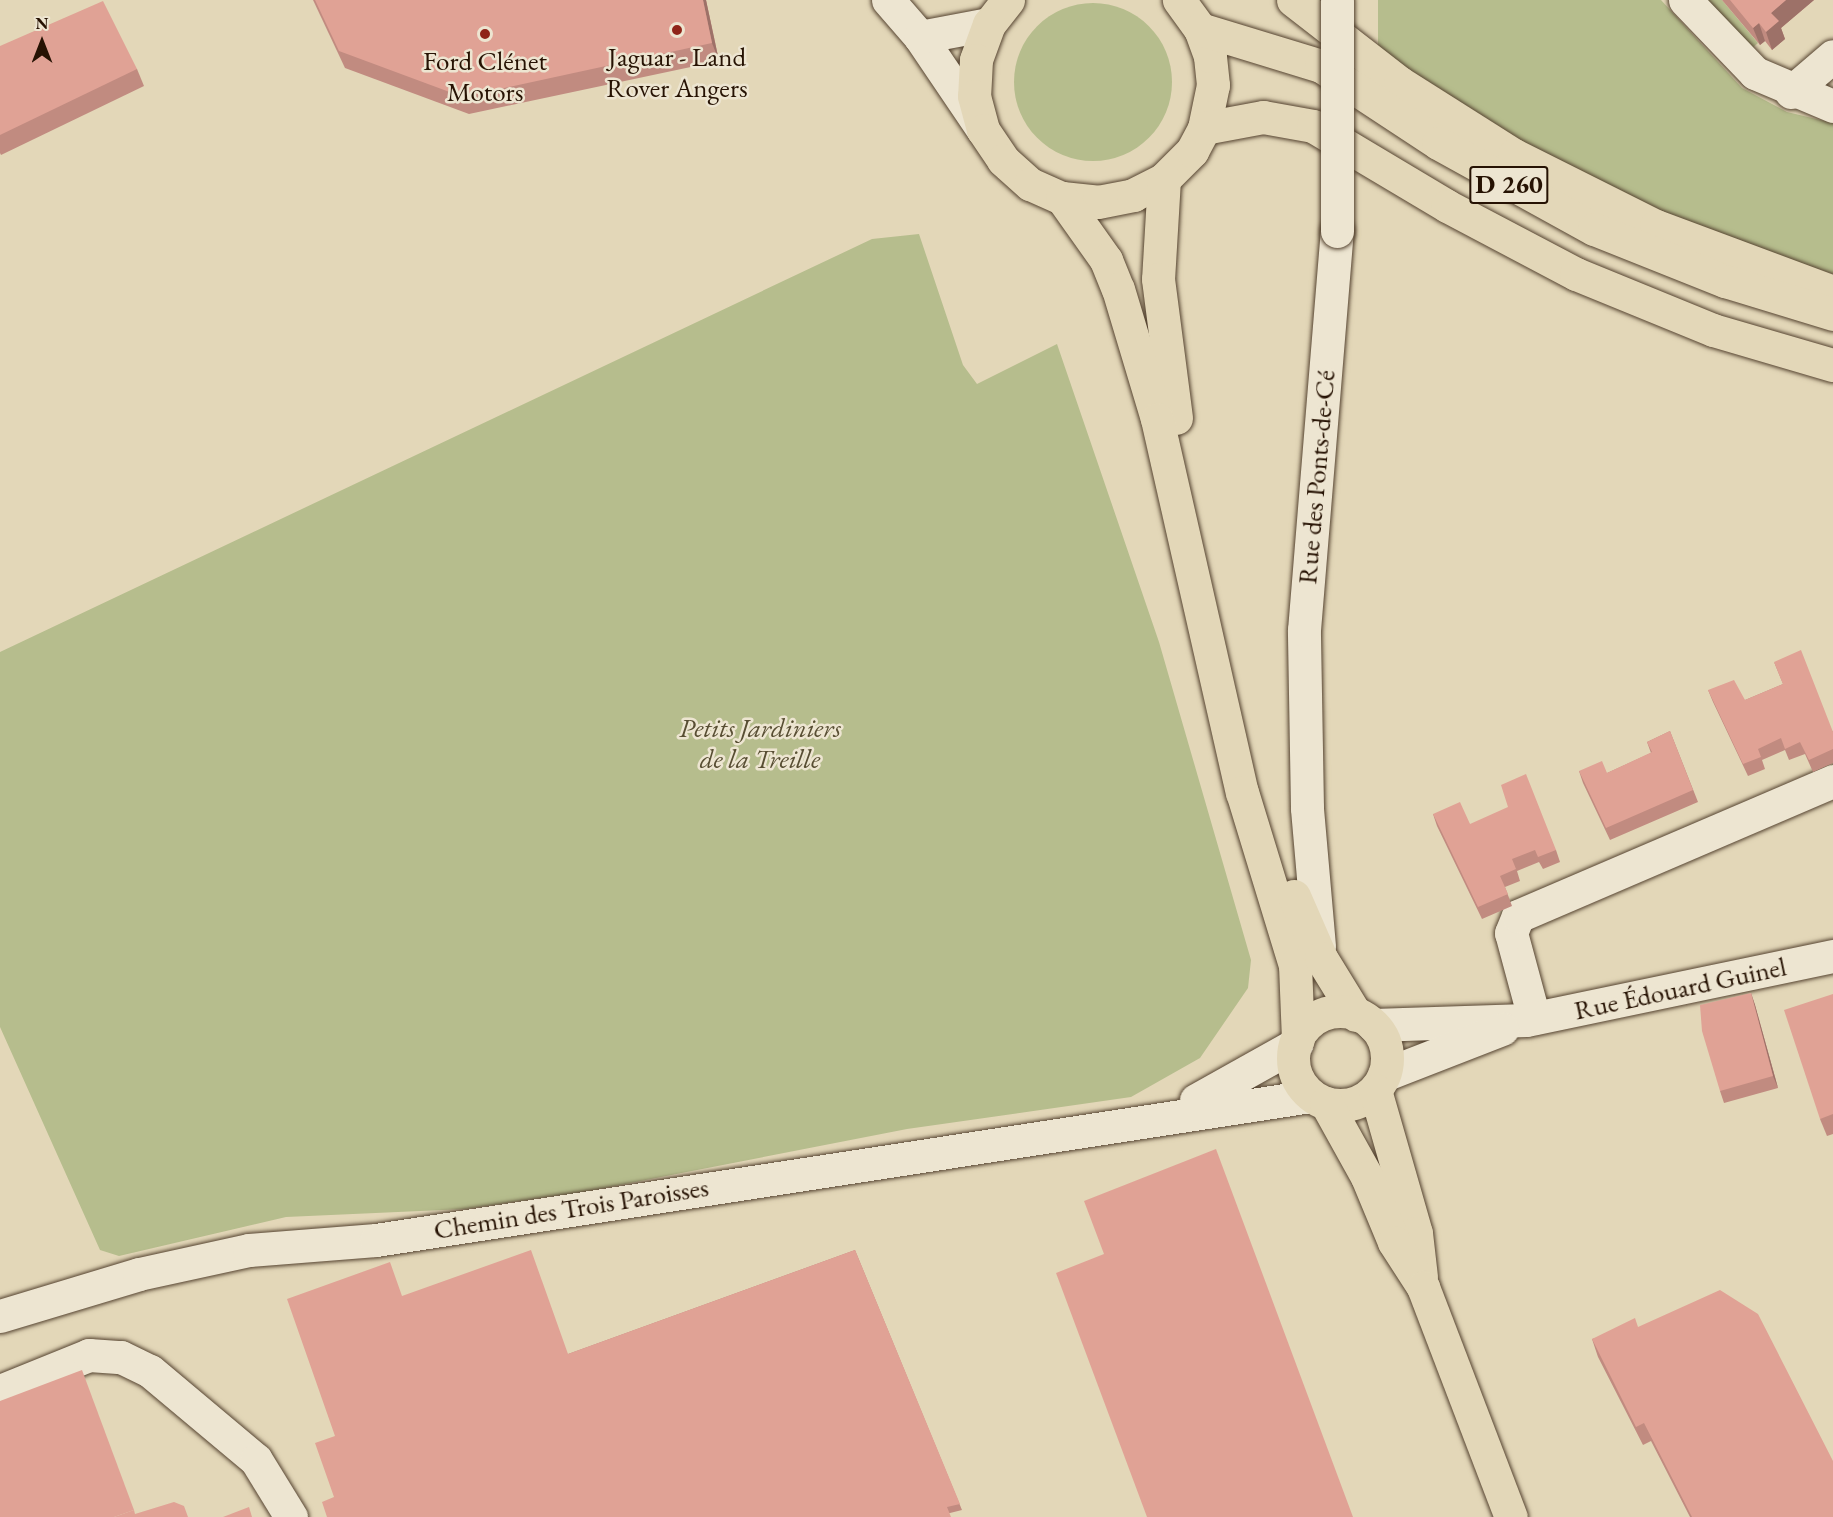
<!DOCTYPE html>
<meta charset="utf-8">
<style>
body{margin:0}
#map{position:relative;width:1833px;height:1517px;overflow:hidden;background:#e3d7b8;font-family:"EB Garamond",serif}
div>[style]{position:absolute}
.green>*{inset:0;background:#b6bd8d}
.round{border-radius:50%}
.roads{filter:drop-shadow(0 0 2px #554330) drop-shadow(0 0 2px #554330)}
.minor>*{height:33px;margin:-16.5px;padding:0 16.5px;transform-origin:16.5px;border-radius:16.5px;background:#ede5d1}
.major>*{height:33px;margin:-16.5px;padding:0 16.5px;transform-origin:16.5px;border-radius:16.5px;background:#e3d7b8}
.major>.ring{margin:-16.5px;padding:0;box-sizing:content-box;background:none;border:33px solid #e3d7b8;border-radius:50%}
.highway>*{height:33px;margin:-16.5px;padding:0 16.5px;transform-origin:16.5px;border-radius:16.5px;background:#e3d7b8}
.bridges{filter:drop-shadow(0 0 2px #554330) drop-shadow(0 0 2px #554330)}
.minor-bridge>*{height:33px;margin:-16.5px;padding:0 16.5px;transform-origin:16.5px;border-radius:16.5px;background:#ede5d1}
.wall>*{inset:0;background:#c18b80}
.shaded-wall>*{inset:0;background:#9d7168}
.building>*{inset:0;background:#e0a295}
.dots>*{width:16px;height:16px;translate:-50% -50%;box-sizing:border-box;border:3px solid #ede5d1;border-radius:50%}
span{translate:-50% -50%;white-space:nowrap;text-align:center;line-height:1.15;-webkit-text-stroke:5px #ede5d1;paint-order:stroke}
.shield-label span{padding:2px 4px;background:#ede5d1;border:2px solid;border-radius:4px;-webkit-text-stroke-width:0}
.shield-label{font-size:26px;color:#261203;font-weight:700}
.poi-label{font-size:27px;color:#261203}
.street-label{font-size:27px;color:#261203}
.park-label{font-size:27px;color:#584e33;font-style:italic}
.north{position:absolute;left:12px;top:12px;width:60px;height:60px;-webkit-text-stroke:4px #ede5d1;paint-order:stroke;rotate:0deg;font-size:16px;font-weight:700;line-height:24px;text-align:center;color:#261203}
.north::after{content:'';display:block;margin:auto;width:21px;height:27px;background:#261203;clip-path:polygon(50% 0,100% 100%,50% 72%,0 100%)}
</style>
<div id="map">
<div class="green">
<i style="clip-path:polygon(1378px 0,1661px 0,1742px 88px,1787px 112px,1833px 123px,1833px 274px,1695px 227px,1557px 164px,1378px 58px)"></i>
<i style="clip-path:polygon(1707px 0,1722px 0,1758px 43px,1749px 51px)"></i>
<i class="round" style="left:1014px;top:3px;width:158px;height:158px"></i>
<i style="clip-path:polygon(919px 234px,963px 365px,977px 384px,1057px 344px,1159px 642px,1251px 960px,1248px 988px,1200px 1058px,1131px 1097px,907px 1129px,589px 1191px,465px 1209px,286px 1217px,119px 1256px,100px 1250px,0 1027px,0 652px,872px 239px)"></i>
</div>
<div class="roads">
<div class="minor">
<i style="left:888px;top:0;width:49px;rotate:49.1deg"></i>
<i style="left:920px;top:37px;width:112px;rotate:55.9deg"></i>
<i style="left:1685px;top:0;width:101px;rotate:46.2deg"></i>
<i style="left:1755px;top:73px;width:85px;rotate:22.9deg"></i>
<i style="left:920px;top:37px;width:70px;rotate:-10.7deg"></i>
<i style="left:1791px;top:92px;width:55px;rotate:-40.6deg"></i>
<i style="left:1319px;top:946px;width:139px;rotate:-95deg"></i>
<i style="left:1307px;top:808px;width:178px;rotate:-91deg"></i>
<i style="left:1304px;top:630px;width:400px;rotate:-85.3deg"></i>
<i style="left:1534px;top:1018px;width:88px;rotate:-105.1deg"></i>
<i style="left:1511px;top:933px;width:18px;rotate:-68deg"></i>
<i style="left:1518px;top:916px;width:343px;rotate:-23.2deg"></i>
<i style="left:1373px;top:1025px;width:153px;rotate:-1.9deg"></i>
<i style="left:1526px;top:1020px;width:314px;rotate:-11.8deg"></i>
<i style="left:1384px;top:1075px;width:127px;rotate:-21.3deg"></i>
<i style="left:1196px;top:1100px;width:115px;rotate:-29.2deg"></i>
<i style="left:0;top:1316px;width:145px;rotate:-16.8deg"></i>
<i style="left:139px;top:1274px;width:113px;rotate:-12.3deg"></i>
<i style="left:249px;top:1250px;width:127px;rotate:-4.5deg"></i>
<i style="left:376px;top:1240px;width:946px;rotate:-8.76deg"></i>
<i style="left:0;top:1391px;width:96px;rotate:-22deg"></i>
<i style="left:89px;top:1355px;width:32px;rotate:4deg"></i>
<i style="left:121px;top:1357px;width:32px;rotate:26deg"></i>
<i style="left:150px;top:1371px;width:138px;rotate:40deg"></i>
<i style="left:256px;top:1460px;width:67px;rotate:58.4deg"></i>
</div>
<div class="major">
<i style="left:1008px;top:0;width:31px;rotate:128deg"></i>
<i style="left:989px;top:24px;width:38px;rotate:110deg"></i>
<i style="left:976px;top:60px;width:36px;rotate:93deg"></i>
<i style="left:974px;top:96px;width:35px;rotate:75deg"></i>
<i style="left:983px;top:130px;width:36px;rotate:56deg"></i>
<i style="left:1003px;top:160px;width:36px;rotate:42deg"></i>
<i style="left:1030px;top:184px;width:35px;rotate:24deg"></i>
<i style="left:1062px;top:198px;width:36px;rotate:6deg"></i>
<i style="left:1098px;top:202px;width:36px;rotate:-11deg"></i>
<i style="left:1133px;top:195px;width:35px;rotate:-27deg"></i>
<i style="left:1164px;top:179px;width:40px;rotate:-45deg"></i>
<i style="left:1192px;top:151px;width:26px;rotate:-62deg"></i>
<i style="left:1204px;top:128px;width:44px;rotate:-78.2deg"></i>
<i style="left:1213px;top:85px;width:29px;rotate:-96deg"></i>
<i style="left:1210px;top:56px;width:29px;rotate:-110deg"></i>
<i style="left:1200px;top:29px;width:36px;rotate:-126deg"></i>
<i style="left:1293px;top:0;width:135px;rotate:37.8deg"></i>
<i style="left:1400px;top:83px;width:135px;rotate:32.3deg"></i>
<i style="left:1514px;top:155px;width:159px;rotate:26.6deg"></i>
<i style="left:1656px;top:226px;width:189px;rotate:20.4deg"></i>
<i style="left:1164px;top:179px;width:100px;rotate:93.4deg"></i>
<i style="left:1158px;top:279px;width:140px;rotate:82.6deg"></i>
<i style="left:1062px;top:198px;width:76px;rotate:54.6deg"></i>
<i style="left:1106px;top:260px;width:31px;rotate:68deg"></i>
<i style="left:1118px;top:289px;width:136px;rotate:73.3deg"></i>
<i style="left:1157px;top:419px;width:383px;rotate:77.2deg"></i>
<i style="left:1242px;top:792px;width:181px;rotate:73deg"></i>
<i style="left:1295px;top:965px;width:74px;rotate:87.7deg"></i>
<i style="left:1294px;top:896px;width:68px;rotate:66.5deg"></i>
<i style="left:1321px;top:958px;width:67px;rotate:58.4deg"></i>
<i class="ring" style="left:1293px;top:1011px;width:61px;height:61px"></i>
<i style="left:1375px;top:1090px;width:149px;rotate:74deg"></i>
<i style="left:1416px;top:1233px;width:44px;rotate:83.5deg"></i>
<i style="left:1326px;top:1103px;width:85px;rotate:61deg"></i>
<i style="left:1367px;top:1177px;width:70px;rotate:67.4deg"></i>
<i style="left:1394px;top:1242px;width:54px;rotate:57.2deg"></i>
<i style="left:1423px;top:1287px;width:246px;rotate:69.1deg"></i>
</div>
<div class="highway">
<i style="left:1200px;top:29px;width:127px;rotate:17deg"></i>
<i style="left:1321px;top:66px;width:140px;rotate:33.3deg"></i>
<i style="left:1438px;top:143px;width:178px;rotate:28.9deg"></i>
<i style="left:1594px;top:229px;width:141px;rotate:21.7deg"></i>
<i style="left:1725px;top:281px;width:113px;rotate:17deg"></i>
<i style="left:1204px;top:128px;width:60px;rotate:-10.6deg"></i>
<i style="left:1263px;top:117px;width:51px;rotate:10.2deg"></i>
<i style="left:1313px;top:126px;width:156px;rotate:30.8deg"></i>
<i style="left:1447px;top:206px;width:146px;rotate:27.8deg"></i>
<i style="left:1576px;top:274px;width:148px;rotate:22.2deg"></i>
<i style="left:1713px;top:330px;width:125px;rotate:16.3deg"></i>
</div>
</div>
<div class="bridges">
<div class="minor-bridge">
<i style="left:1337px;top:0;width:231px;rotate:90deg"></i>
</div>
</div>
<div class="wall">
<i style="clip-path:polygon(313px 0,706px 0,719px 61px,469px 114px,345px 68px)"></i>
<i style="clip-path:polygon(1722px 0,1814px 0,1781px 28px,1785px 39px,1772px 50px,1765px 41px,1760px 45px)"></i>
<i style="clip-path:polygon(0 46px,137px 69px,144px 86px,1px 155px,0 153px)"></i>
<i style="clip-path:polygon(1774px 662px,1833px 732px,1833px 763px,1813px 772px,1805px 754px,1789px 760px,1785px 750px,1762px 760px,1765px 769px,1748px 776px,1713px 702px,1708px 690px,1745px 700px,1783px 684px)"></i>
<i style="clip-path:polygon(1670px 731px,1698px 802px,1610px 840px,1583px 783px,1579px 771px,1607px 773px,1651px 753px,1647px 742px)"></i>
<i style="clip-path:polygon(1433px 814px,1470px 824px,1556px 850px,1560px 862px,1543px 869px,1539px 862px,1517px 871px,1520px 881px,1505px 887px,1512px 906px,1482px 919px,1437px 826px)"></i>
<i style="clip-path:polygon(1751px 993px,1755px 1005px,1778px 1088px,1724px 1103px,1720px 1091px)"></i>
<i style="clip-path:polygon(1833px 994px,1833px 1134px,1827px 1136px,1820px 1119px)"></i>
<i style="clip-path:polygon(855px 1250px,962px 1510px,950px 1513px,334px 1497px,335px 1436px,402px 1296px,568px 1354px)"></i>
<i style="clip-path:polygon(1638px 1327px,1833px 1517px,1690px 1517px,1651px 1441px,1643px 1445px,1598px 1357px,1592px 1339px)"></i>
</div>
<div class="shaded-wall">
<i style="clip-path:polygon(703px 0,706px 0,719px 61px,712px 43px)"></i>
<i style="clip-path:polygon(1786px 0,1814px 0,1781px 28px,1785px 39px,1772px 50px,1766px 32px,1771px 13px)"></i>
<i style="clip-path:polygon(1759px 23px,1765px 41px,1760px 45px,1753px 28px)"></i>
<i style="clip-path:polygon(1751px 993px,1755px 1005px,1778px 1088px,1773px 1076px)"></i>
</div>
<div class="building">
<i style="clip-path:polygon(315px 0,703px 0,712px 43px,463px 97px,339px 51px)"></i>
<i style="clip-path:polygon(1730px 0,1786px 0,1771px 13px,1779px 21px,1766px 32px,1759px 23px,1753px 28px)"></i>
<i style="clip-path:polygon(103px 1px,137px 69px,0 135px,0 46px)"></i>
<i style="clip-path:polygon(1801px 650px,1833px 732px,1833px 749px,1809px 760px,1800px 742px,1785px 749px,1781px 738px,1758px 749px,1761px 757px,1743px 764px,1708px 690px,1734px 680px,1745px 700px,1783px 684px,1774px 662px)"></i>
<i style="clip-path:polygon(1670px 731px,1693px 790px,1606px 828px,1579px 771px,1602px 761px,1607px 773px,1652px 752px,1647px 742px)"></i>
<i style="clip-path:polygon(1526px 774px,1556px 850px,1538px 857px,1535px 850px,1512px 859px,1516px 869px,1500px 876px,1508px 894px,1478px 907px,1433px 814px,1460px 802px,1470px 824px,1508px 807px,1501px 785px)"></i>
<i style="clip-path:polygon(1751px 993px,1773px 1076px,1720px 1091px,1702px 1031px,1700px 1005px)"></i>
<i style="clip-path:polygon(1833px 994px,1833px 1114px,1820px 1119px,1784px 1010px)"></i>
<i style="clip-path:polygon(1216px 1149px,1353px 1517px,1147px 1517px,1056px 1273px,1104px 1254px,1084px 1201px)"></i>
<i style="clip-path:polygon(531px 1250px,568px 1354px,855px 1250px,960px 1504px,947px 1507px,951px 1517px,327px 1517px,322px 1502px,334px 1497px,315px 1443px,335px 1436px,287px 1299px,390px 1262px,402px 1296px)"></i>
<i style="clip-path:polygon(1720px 1290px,1758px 1314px,1833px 1461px,1833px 1517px,1692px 1517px,1644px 1423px,1636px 1427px,1592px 1339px,1635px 1318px,1638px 1327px)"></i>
<i style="clip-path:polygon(82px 1370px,134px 1510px,114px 1517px,0 1517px,0 1401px)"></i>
<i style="clip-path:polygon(174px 1502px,184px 1506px,188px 1517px,114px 1517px,134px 1510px,135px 1514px)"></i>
<i style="clip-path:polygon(249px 1507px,252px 1517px,223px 1517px)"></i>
</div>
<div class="dots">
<i style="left:677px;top:30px;background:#8f2418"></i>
<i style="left:485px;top:34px;background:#8f2418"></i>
</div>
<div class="shield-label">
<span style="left:1509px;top:185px">D 260</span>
</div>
<div class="poi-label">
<span style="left:677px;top:72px">Jaguar - Land<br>Rover Angers</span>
<span style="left:485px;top:76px">Ford Clénet<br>Motors</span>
</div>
<div class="street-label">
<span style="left:1316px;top:477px;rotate:-85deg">Rue des Ponts-de-Cé</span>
<span style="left:1680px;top:988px;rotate:-12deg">Rue Édouard Guinel</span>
<span style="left:571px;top:1208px;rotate:-9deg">Chemin des Trois Paroisses</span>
</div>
<div class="park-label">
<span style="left:760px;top:743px">Petits Jardiniers<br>de la Treille</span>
</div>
<div class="north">N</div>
</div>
